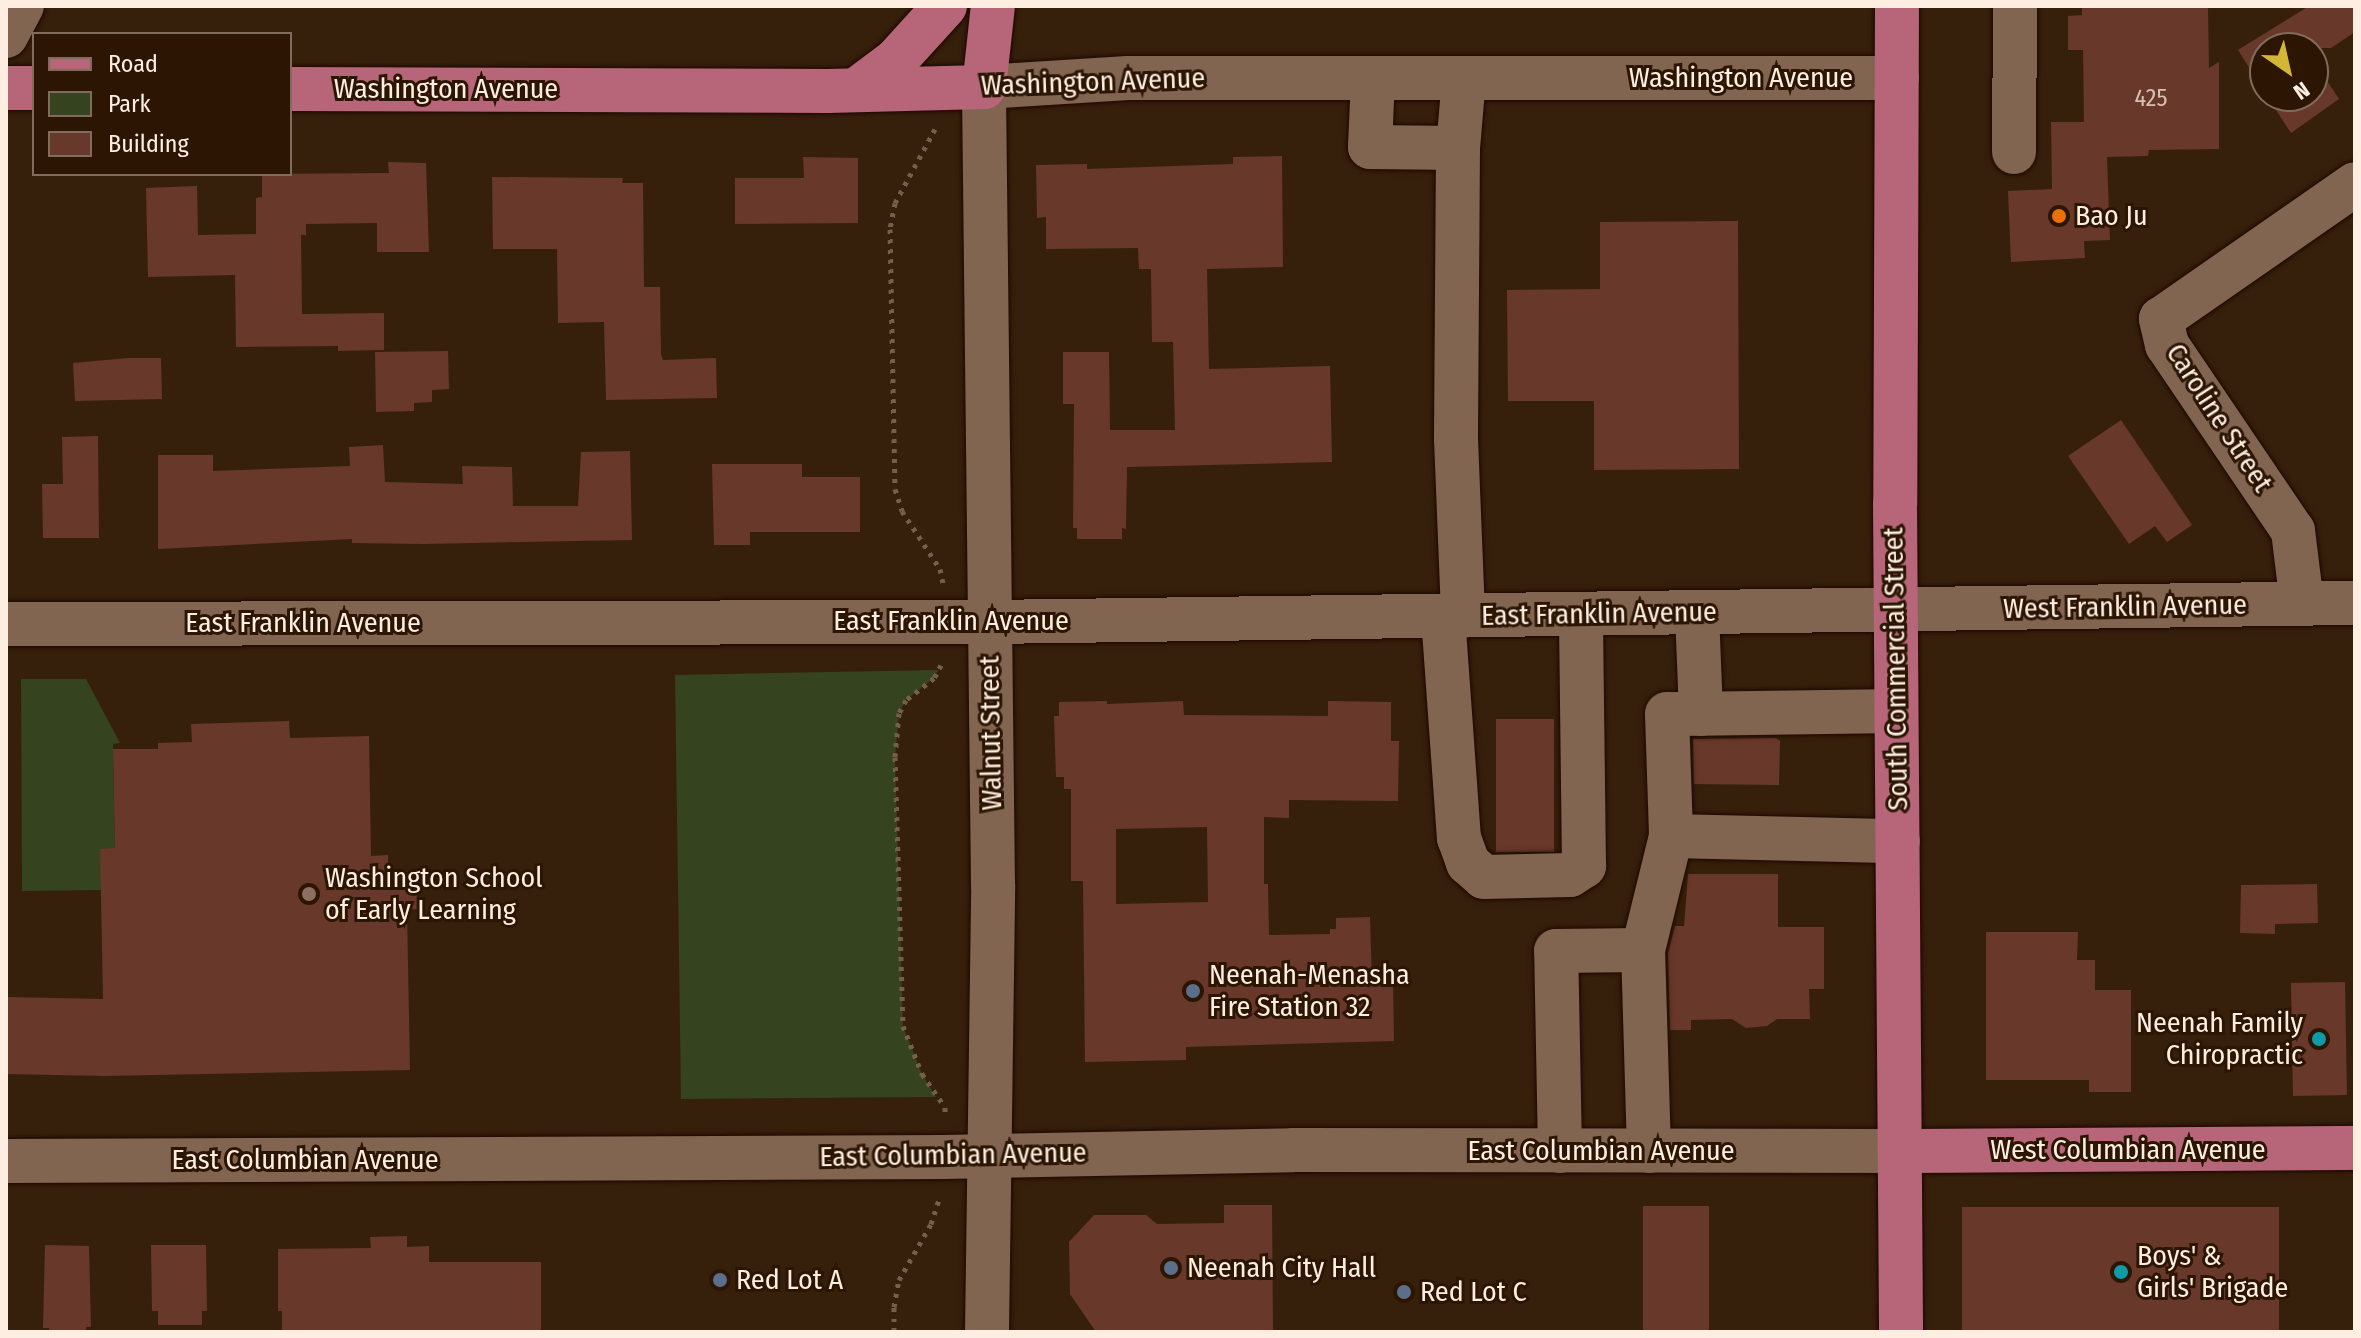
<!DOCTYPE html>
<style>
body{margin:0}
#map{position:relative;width:2361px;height:1338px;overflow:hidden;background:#37200b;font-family:"Fira Sans Condensed",sans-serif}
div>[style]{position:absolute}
.green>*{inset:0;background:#35431e}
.building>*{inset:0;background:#68382a;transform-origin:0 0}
.path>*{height:5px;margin-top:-2.5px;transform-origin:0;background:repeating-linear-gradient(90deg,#745f4d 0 4px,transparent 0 10px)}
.roads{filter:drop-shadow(0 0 2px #1d0800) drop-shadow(0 0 2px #1d0800)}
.minor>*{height:44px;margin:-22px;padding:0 22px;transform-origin:22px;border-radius:22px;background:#816550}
.major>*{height:44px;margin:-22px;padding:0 22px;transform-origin:22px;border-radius:22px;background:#b66678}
.dots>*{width:22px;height:22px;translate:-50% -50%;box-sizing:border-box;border:4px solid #2c1603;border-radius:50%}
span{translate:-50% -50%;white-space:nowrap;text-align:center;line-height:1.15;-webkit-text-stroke:6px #2c1603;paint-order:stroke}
.number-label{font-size:24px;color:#d8c0b3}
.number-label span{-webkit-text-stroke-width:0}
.street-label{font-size:28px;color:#feede1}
.poi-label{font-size:28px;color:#feede1}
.left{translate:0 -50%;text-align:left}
.right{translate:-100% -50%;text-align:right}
.frame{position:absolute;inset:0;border:8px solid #feede1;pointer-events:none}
.legend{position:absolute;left:32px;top:32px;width:260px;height:144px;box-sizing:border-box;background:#2c1603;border:2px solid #806c5c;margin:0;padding:10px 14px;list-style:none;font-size:24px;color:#feede1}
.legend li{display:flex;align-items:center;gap:16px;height:40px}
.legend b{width:40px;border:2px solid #806c5c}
.north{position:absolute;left:2249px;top:32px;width:80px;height:80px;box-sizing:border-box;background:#2c1603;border:2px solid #806c5c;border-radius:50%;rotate:146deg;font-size:22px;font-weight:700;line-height:32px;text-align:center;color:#feede1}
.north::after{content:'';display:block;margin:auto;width:28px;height:36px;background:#d3b635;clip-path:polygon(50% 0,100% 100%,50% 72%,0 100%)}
</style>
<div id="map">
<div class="green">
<i style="clip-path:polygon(938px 670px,934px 678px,906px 700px,899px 713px,895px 757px,903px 1026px,922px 1074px,936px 1097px,681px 1099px,675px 675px)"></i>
<i style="clip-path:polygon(21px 679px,86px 679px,120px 743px,113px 744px,115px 848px,101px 890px,22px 891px)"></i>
</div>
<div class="building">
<i style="clip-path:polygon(2082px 6px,2208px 8px,2209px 68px,2219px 62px,2219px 149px,2149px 150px,2148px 156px,2107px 157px,2110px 240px,2084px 241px,2085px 258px,2011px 262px,2008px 191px,2052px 189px,2051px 122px,2084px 122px,2083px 50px,2068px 50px,2068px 16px,2082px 15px)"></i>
<i style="clip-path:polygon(2309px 6px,2355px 6px,2355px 32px,2331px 48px,2265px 48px,2265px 93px,2238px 50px)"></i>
<i style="clip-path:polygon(2313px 59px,2339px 99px,2291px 133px,2267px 96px,2313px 96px)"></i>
<i style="clip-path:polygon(1282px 156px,1283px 267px,1207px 269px,1209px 369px,1330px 366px,1332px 462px,1127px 467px,1126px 529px,1122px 528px,1122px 539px,1077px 539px,1077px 528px,1073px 528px,1074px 404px,1063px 404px,1063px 352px,1109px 352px,1110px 430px,1175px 430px,1173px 342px,1152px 342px,1151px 269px,1139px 269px,1138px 248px,1046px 249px,1046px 217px,1037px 218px,1036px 165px,1087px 164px,1087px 169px,1233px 164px,1233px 157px)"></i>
<i style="clip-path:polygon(803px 157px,858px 158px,858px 223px,735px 224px,735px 178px,804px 178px)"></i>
<i style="clip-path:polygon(388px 162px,426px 163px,429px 252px,377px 252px,377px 223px,306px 224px,306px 235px,301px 235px,302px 314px,384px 313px,384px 350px,338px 351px,338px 346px,236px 347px,235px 275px,148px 277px,146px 188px,197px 186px,198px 235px,256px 234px,256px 198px,262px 197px,262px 174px,389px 173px)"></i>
<i style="clip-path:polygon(492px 177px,623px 178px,622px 183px,643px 183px,644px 287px,660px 287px,661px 354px,663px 360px,716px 358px,717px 398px,606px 400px,604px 322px,558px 323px,557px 249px,493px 249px)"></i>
<i style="clip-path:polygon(1738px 221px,1739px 469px,1594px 470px,1594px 401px,1508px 401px,1507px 290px,1600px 289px,1600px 222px)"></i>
<i style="clip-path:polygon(448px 351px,449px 389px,432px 390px,432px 402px,414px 403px,414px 411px,376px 412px,375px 352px)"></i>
<i style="clip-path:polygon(128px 358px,161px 358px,162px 399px,75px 401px,73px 363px)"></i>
<i style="clip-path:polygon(2121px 420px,2192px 525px,2167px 542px,2155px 526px,2129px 544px,2068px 456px)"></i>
<i style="clip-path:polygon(98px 436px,99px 538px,43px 538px,42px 484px,63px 484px,62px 437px)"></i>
<i style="clip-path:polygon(383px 445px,385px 482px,463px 484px,462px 466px,512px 467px,513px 506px,578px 506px,581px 452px,630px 451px,632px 540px,423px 544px,352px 543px,352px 539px,158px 549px,158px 455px,213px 455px,213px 471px,350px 466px,349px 447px)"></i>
<i style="clip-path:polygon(712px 464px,802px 464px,802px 477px,860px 477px,860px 532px,750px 532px,750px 545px,714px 545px)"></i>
<i style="clip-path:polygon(evenodd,1107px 701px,1107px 704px,1183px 701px,1184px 715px,1328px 716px,1328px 701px,1391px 702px,1391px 741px,1399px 741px,1398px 801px,1289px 800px,1289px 818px,1264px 817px,1264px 884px,1268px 884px,1269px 935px,1330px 934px,1330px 929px,1336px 929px,1336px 918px,1370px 917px,1372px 983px,1393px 982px,1394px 1041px,1186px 1047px,1186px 1060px,1085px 1062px,1083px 881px,1071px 881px,1071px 789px,1064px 789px,1064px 777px,1056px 777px,1054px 716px,1059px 716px,1059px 702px,1107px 701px,1207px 827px,1208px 902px,1116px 904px,1116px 829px,1207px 827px)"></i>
<i style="left:1496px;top:719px;width:58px;height:133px"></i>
<i style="clip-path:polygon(289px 721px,290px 738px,369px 736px,371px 856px,388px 855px,388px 872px,417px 871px,417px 909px,407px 910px,410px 1070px,104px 1076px,6px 1074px,6px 997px,103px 999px,100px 849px,115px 848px,113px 749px,158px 749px,158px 743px,192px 742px,191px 724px)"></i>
<i style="clip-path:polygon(1776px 738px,1780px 741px,1779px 785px,1694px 784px,1693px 739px)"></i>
<i style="clip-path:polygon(1688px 874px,1778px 874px,1778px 927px,1824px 927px,1824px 989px,1809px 989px,1810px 1019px,1777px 1019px,1767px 1026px,1746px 1028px,1732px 1019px,1691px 1020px,1691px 1030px,1670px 1030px,1668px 953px,1675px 926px,1684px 926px)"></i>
<i style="clip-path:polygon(2317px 884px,2318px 923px,2275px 924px,2275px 934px,2240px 933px,2241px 885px)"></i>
<i style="clip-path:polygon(1986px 932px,2078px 932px,2077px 960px,2095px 960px,2095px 990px,2131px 990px,2131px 1092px,2089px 1092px,2089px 1080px,1986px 1080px)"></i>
<i style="left:2345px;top:982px;width:113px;height:54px;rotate:89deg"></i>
<i style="clip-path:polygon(1224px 1205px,1272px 1205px,1273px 1332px,1096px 1332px,1070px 1294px,1069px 1242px,1094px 1215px,1146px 1215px,1157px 1224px,1224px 1223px)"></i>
<i style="left:1709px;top:1206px;width:126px;height:66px;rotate:90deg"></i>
<i style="left:2279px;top:1207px;width:125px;height:317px;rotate:90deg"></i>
<i style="clip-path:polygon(407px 1236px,407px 1247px,429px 1246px,429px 1262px,541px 1262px,541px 1332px,282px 1331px,282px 1311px,278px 1311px,278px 1249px,371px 1248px,370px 1237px)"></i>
<i style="clip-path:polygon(45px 1245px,89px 1246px,91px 1327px,86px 1327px,86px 1332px,49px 1332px,49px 1328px,43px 1328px)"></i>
<i style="clip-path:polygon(151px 1245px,206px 1245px,207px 1311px,202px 1311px,202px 1325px,158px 1325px,158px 1311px,152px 1311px)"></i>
</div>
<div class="path">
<i style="left:935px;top:129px;width:84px;rotate:118.4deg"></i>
<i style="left:895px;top:203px;width:26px;rotate:101deg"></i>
<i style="left:890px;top:229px;width:260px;rotate:88.9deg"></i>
<i style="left:895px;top:489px;width:23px;rotate:72deg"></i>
<i style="left:902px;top:511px;width:69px;rotate:56.8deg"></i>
<i style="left:940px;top:569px;width:14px;rotate:78deg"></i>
<i style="left:941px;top:665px;width:15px;rotate:118deg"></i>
<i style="left:934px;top:678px;width:36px;rotate:142deg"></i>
<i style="left:906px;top:700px;width:15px;rotate:118deg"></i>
<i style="left:899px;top:713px;width:44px;rotate:95.2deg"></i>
<i style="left:895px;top:757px;width:269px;rotate:88.3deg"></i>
<i style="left:903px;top:1026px;width:52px;rotate:68.4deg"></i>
<i style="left:922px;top:1074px;width:40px;rotate:55.1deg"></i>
<i style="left:945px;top:1107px;width:7px;rotate:90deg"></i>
<i style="left:894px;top:1332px;width:25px;rotate:-90deg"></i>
<i style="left:894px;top:1307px;width:27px;rotate:-80deg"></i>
<i style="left:899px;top:1280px;width:64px;rotate:-60.3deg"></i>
<i style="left:931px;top:1224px;width:26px;rotate:-72deg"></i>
</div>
<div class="roads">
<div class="minor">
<i style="left:6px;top:36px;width:34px;rotate:-62deg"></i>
<i style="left:1373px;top:78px;width:69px;rotate:92.5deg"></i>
<i style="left:1370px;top:147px;width:88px;rotate:0.7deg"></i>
<i style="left:1458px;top:148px;width:70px;rotate:-85.1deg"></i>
<i style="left:1458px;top:148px;width:291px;rotate:90.4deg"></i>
<i style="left:1456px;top:439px;width:177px;rotate:87.7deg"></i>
<i style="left:2014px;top:152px;width:146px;rotate:-89.6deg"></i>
<i style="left:2302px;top:604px;width:74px;rotate:-97deg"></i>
<i style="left:2293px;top:531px;width:225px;rotate:-124.1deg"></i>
<i style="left:2167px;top:345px;width:27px;rotate:-103deg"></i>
<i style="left:2161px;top:319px;width:236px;rotate:-34.8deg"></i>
<i style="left:1697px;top:613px;width:101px;rotate:87.7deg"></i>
<i style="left:1443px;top:616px;width:223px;rotate:85.9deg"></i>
<i style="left:1459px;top:838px;width:27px;rotate:70deg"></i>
<i style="left:1468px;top:863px;width:21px;rotate:41deg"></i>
<i style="left:1484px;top:877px;width:86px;rotate:-1.3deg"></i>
<i style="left:1570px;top:875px;width:17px;rotate:-33deg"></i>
<i style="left:1584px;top:866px;width:252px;rotate:-90.7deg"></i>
<i style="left:6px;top:624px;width:983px;rotate:-0.12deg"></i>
<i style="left:989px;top:622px;width:1366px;rotate:-0.8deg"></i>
<i style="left:1896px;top:711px;width:229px;rotate:179.2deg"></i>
<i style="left:1667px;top:714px;width:122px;rotate:88.1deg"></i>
<i style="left:1671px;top:836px;width:227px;rotate:1.3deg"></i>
<i style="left:1560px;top:1151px;width:200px;rotate:-91.1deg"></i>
<i style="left:1556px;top:951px;width:87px;rotate:-0.7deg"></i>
<i style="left:1649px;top:1151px;width:201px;rotate:-91.7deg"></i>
<i style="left:1643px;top:950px;width:117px;rotate:-76.2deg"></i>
<i style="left:6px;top:1161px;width:937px;rotate:-0.24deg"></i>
<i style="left:943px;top:1157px;width:350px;rotate:-1.1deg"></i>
<i style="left:1293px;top:1150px;width:607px;rotate:0.09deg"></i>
<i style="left:987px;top:1332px;width:447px;rotate:-89.2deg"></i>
<i style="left:993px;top:885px;width:798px;rotate:-90.65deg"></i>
<i style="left:984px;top:87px;width:144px;rotate:-3.6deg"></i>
<i style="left:1128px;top:78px;width:769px"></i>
</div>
<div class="major">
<i style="left:1897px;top:6px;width:498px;rotate:90.2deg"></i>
<i style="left:1895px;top:504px;width:828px;rotate:89.58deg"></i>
<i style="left:6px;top:88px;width:28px"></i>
<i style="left:290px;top:89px;width:538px;rotate:0.21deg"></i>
<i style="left:828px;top:91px;width:156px;rotate:-1.5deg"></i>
<i style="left:984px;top:87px;width:81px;rotate:-83.7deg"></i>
<i style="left:856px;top:90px;width:50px;rotate:-36.9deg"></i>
<i style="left:896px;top:60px;width:73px;rotate:-47.8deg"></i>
<i style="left:1900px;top:1151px;width:455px;rotate:-0.4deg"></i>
</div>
</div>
<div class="dots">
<i style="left:2059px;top:216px;background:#e8710a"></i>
<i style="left:309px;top:894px;background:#8d6e63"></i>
<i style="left:1193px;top:991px;background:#5c6f8a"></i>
<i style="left:2319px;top:1039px;background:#0f9aa8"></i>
<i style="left:1171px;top:1268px;background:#5c6f8a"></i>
<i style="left:2121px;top:1272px;background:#0f9aa8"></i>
<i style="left:720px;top:1280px;background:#5c6f8a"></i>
<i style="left:1404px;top:1292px;background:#5c6f8a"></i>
</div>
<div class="number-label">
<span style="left:2151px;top:99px">425</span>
</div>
<div class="street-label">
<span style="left:1741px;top:78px">Washington Avenue</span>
<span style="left:1093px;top:82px;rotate:-2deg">Washington Avenue</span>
<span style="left:446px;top:89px">Washington Avenue</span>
<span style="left:2219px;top:418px;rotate:57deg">Caroline Street</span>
<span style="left:2125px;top:607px;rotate:-1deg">West Franklin Avenue</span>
<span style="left:1599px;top:614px;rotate:-1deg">East Franklin Avenue</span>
<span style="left:951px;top:621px">East Franklin Avenue</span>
<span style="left:303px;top:623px">East Franklin Avenue</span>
<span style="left:1896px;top:669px;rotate:-91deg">South Commercial Street</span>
<span style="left:991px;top:733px;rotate:-91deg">Walnut Street</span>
<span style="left:2128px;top:1150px">West Columbian Avenue</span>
<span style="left:1601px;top:1151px">East Columbian Avenue</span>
<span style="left:953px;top:1155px;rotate:-1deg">East Columbian Avenue</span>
<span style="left:305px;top:1160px">East Columbian Avenue</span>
</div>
<div class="poi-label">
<span class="left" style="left:2075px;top:216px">Bao Ju</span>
<span class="left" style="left:325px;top:894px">Washington School<br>of Early Learning</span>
<span class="left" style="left:1209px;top:991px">Neenah-Menasha<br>Fire Station 32</span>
<span class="right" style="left:2303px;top:1039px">Neenah Family<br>Chiropractic</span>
<span class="left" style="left:2137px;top:1272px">Boys' &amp;<br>Girls' Brigade</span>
<span class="left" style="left:1187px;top:1268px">Neenah City Hall</span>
<span class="left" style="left:736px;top:1280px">Red Lot A</span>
<span class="left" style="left:1420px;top:1292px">Red Lot C</span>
</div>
<div class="frame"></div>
<ul class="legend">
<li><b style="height:10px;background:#b66678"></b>Road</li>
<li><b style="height:22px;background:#35431e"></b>Park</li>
<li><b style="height:22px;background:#68382a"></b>Building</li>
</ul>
<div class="north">N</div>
</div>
